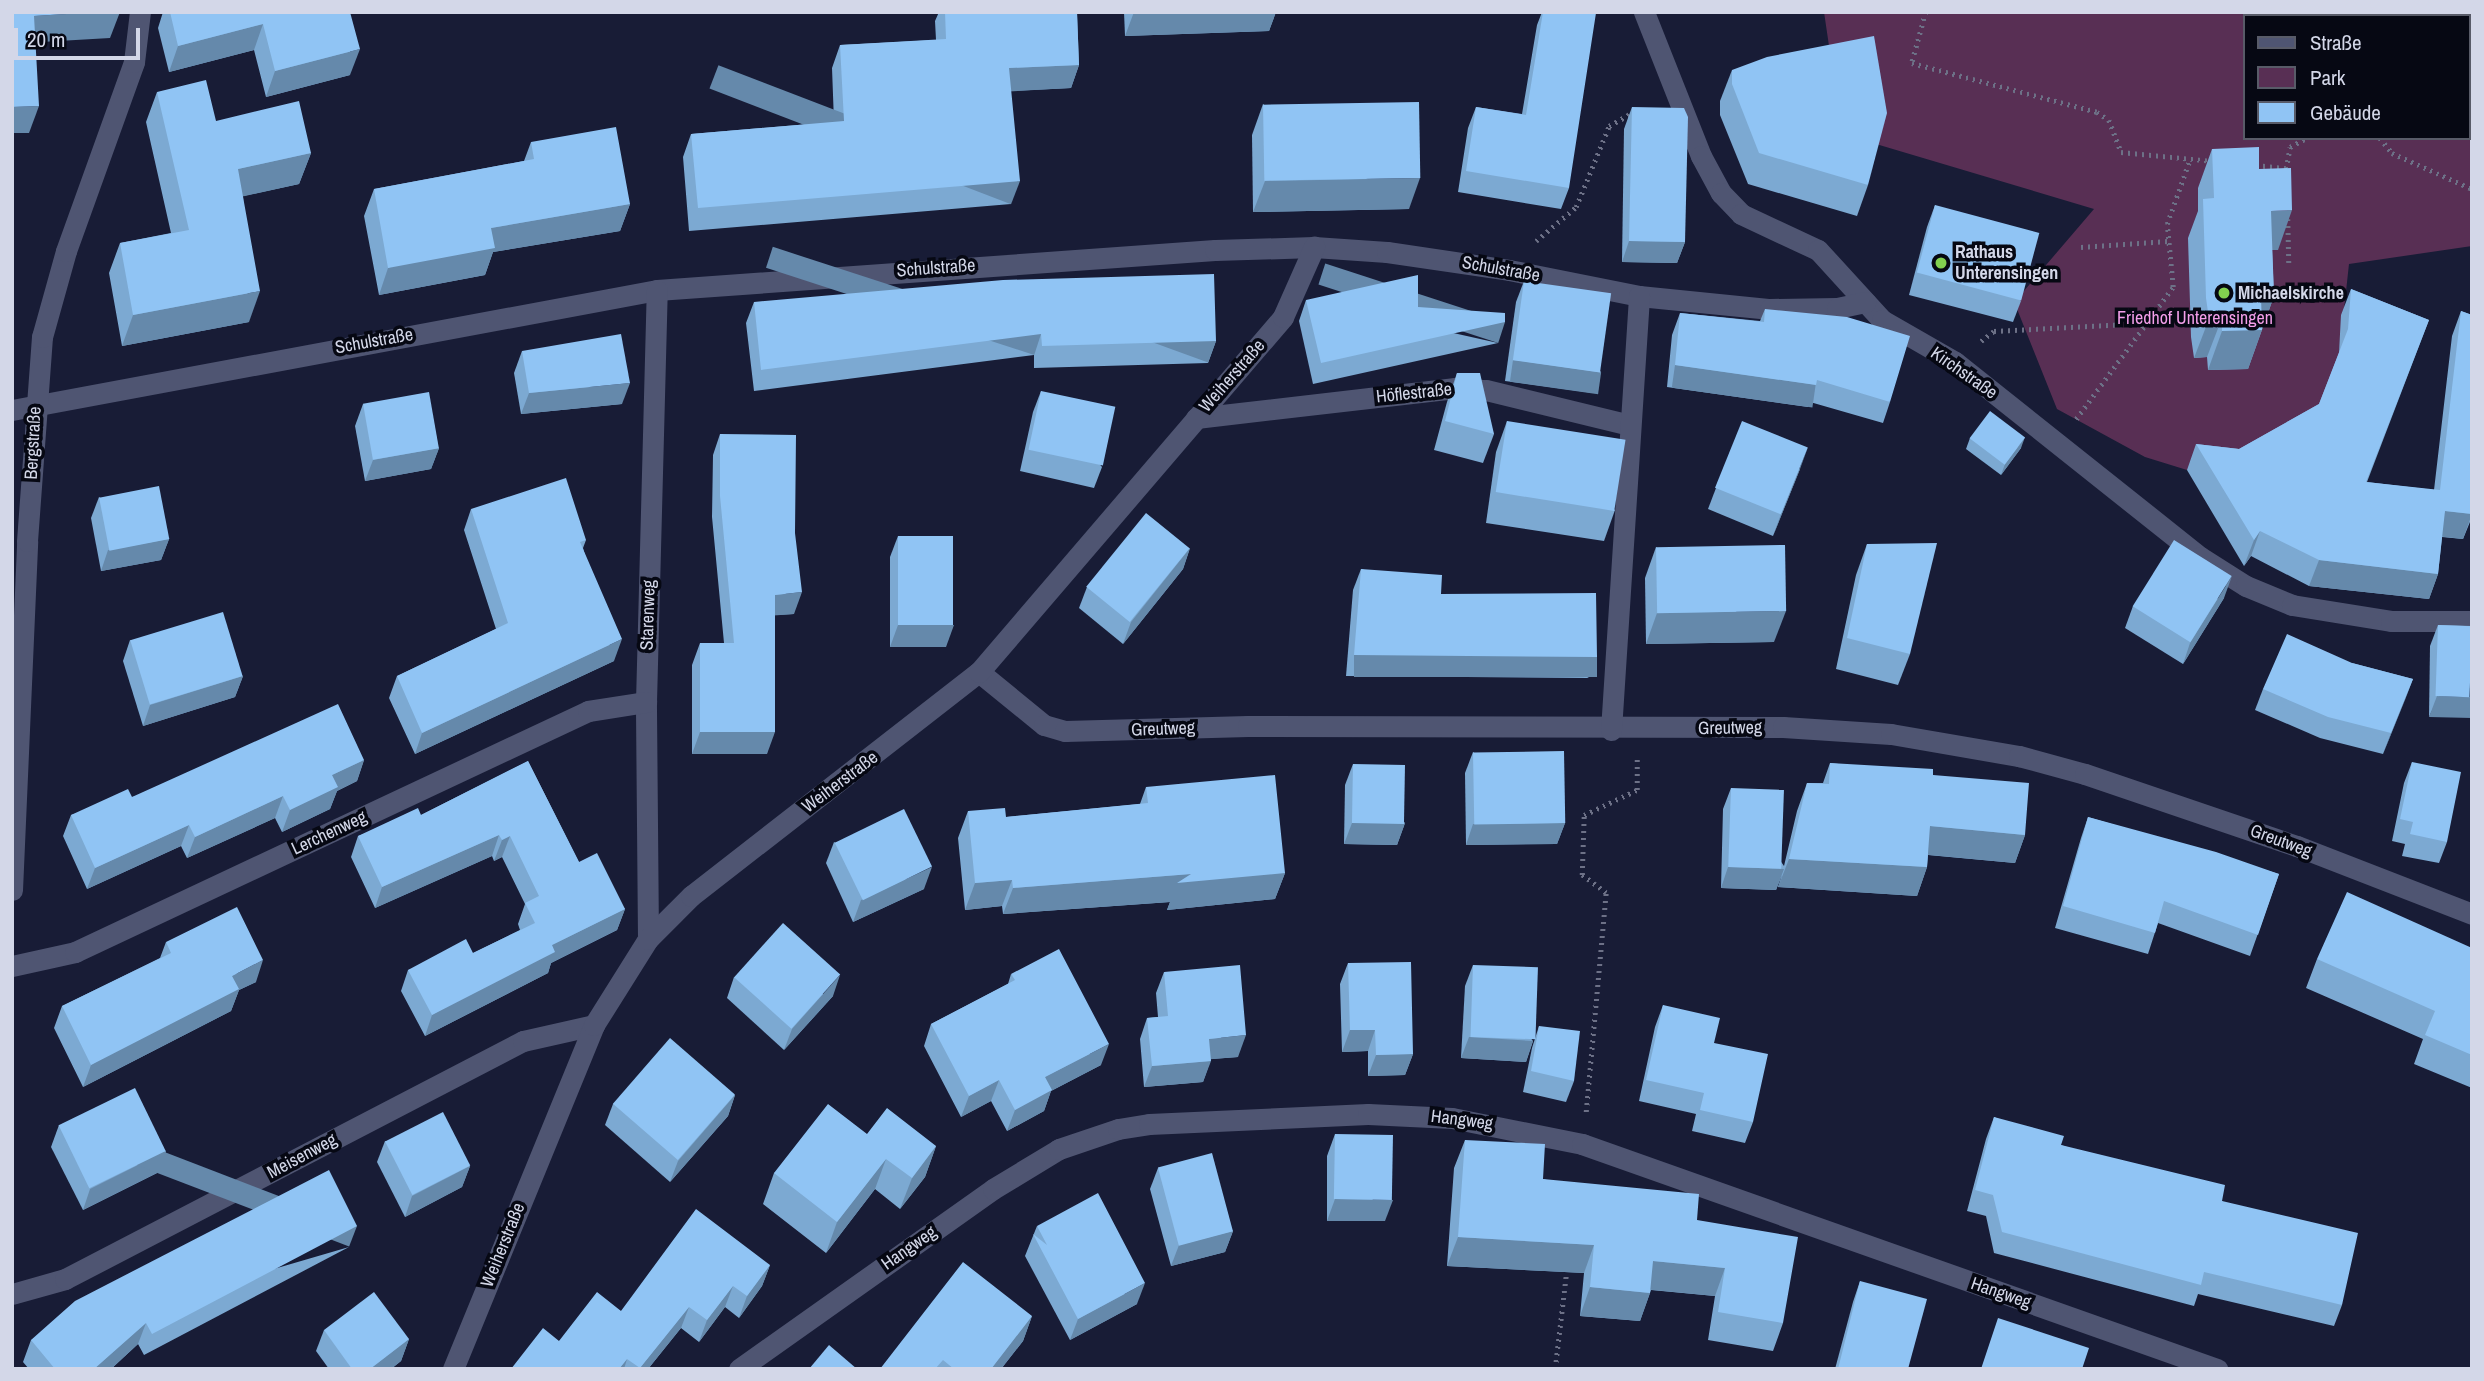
<!DOCTYPE html>
<meta charset="utf-8">
<style>
body{margin:0}
#map{position:relative;width:2484px;height:1381px;overflow:hidden;background:#181c36;font-family:"Archivo Narrow",sans-serif}
div>[style]{position:absolute}
.green>*{inset:0;background:#582f54}
.path>*{height:4.5px;margin-top:-2.25px;transform-origin:0;background:repeating-linear-gradient(90deg,#6d7187 0 2px,transparent 0 7px)}
.minor>*{height:21px;margin:-10.5px;padding:0 10.5px;transform-origin:10.5px;border-radius:10.5px;background:#4f5572}
.wall>*{inset:0;background:#7ca9d2}
.shaded-wall>*{inset:0;background:#6589ab;transform-origin:0 0}
.building>*{inset:0;background:#90c4f4;transform-origin:0 0}
.dots>*{width:19px;height:19px;translate:-50% -50%;box-sizing:border-box;border:4px solid #060813;border-radius:50%}
span{translate:-50% -50%;white-space:nowrap;text-align:center;line-height:1.15;-webkit-text-stroke:7px #060813;paint-order:stroke}
.poi-label{font-size:18px;color:#d3d7e8;font-weight:700}
.left{translate:0 -50%;text-align:left}
.street-label{font-size:18px;color:#d3d7e8}
.park-label{font-size:18px;color:#f49fea}
.frame{position:absolute;inset:0;border:14px solid #d3d7e8;pointer-events:none}
.legend{position:absolute;left:2243px;top:14px;width:228px;height:126px;box-sizing:border-box;background:#060813;border:2px solid #585b68;margin:0;padding:9px 12px;list-style:none;font-size:21px;color:#d3d7e8}
.legend li{display:flex;align-items:center;gap:14px;height:35px}
.legend b{width:35px;border:2px solid #585b68}
.scale{position:absolute;left:14px;top:28px;width:126px;height:32px;box-sizing:border-box;border:4px solid #d3d7e8;border-top:0;padding-left:9px;font-size:21px;line-height:24px;white-space:nowrap;color:#d3d7e8;-webkit-text-stroke:5px #060813;paint-order:stroke}
</style>
<div id="map">
<div class="green">
<i style="clip-path:polygon(evenodd,1824px 12px,2472px 12px,2472px 246px,2349px 264px,2339px 355px,2310px 430px,2226px 474px,2187px 470px,2145px 457px,2057px 409px,2017px 309px,2023px 292px,2094px 209px,1876px 144px,1833px 73px,1824px 12px,2244px 16px,2468px 16px,2468px 138px,2244px 138px,2244px 16px)"></i>
</div>
<div class="path">
<i style="left:1926px;top:12px;width:53px;rotate:105.4deg"></i>
<i style="left:1912px;top:63px;width:191px;rotate:14.8deg"></i>
<i style="left:2097px;top:112px;width:14px;rotate:34deg"></i>
<i style="left:2109px;top:120px;width:34px;rotate:69deg"></i>
<i style="left:2121px;top:152px;width:91px;rotate:5.6deg"></i>
<i style="left:2457px;top:16px;width:4px;rotate:-63deg"></i>
<i style="left:2468px;top:104px;width:4px;rotate:14deg"></i>
<i style="left:2380px;top:138px;width:19px;rotate:51deg"></i>
<i style="left:2392px;top:153px;width:88px;rotate:24.2deg"></i>
<i style="left:2256px;top:165px;width:30px;rotate:6deg"></i>
<i style="left:2286px;top:169px;width:22px;rotate:-80deg"></i>
<i style="left:2290px;top:147px;width:18px;rotate:-29deg"></i>
<i style="left:2288px;top:219px;width:45px;rotate:88.7deg"></i>
<i style="left:1536px;top:241px;width:52px;rotate:-40.4deg"></i>
<i style="left:1576px;top:207px;width:87px;rotate:-67.8deg"></i>
<i style="left:1609px;top:126px;width:30px;rotate:-30deg"></i>
<i style="left:2081px;top:247px;width:87px;rotate:-3.9deg"></i>
<i style="left:1981px;top:341px;width:16px;rotate:-38deg"></i>
<i style="left:1994px;top:331px;width:153px;rotate:-3deg"></i>
<i style="left:2076px;top:419px;width:164px;rotate:-53.7deg"></i>
<i style="left:2173px;top:287px;width:63px;rotate:-95.4deg"></i>
<i style="left:2167px;top:224px;width:69px;rotate:-70.5deg"></i>
<i style="left:1586px;top:1112px;width:220px;rotate:-84.8deg"></i>
<i style="left:1606px;top:893px;width:30px;rotate:-143deg"></i>
<i style="left:1582px;top:875px;width:60px;rotate:-88.1deg"></i>
<i style="left:1584px;top:815px;width:59px;rotate:-25.3deg"></i>
<i style="left:1637px;top:790px;width:32px;rotate:-90deg"></i>
<i style="left:1555px;top:1369px;width:103px;rotate:-83.3deg"></i>
</div>
<div class="minor">
<i style="left:1644px;top:12px;width:155px;rotate:68.4deg"></i>
<i style="left:1701px;top:156px;width:42px;rotate:61.6deg"></i>
<i style="left:1721px;top:193px;width:29px;rotate:46deg"></i>
<i style="left:1741px;top:214px;width:85px;rotate:25.1deg"></i>
<i style="left:1818px;top:250px;width:95px;rotate:47.6deg"></i>
<i style="left:1882px;top:320px;width:84px;rotate:29.9deg"></i>
<i style="left:1955px;top:362px;width:313px;rotate:38.5deg"></i>
<i style="left:2200px;top:557px;width:54px;rotate:32.2deg"></i>
<i style="left:2246px;top:586px;width:50px;rotate:22.4deg"></i>
<i style="left:2292px;top:605px;width:100px;rotate:9.2deg"></i>
<i style="left:2391px;top:621px;width:81px"></i>
<i style="left:12px;top:410px;width:656px;rotate:-10.54deg"></i>
<i style="left:657px;top:290px;width:559px;rotate:-4.1deg"></i>
<i style="left:1215px;top:250px;width:99px;rotate:-1.7deg"></i>
<i style="left:1314px;top:247px;width:73px;rotate:3.9deg"></i>
<i style="left:1387px;top:252px;width:123px;rotate:8.4deg"></i>
<i style="left:1509px;top:270px;width:133px;rotate:11.3deg"></i>
<i style="left:1639px;top:296px;width:132px;rotate:5.7deg"></i>
<i style="left:1770px;top:309px;width:67px;rotate:-0.9deg"></i>
<i style="left:1837px;top:308px;width:29px;rotate:-12deg"></i>
<i style="left:1196px;top:418px;width:261px;rotate:-6.6deg"></i>
<i style="left:1455px;top:388px;width:31px;rotate:4deg"></i>
<i style="left:1486px;top:390px;width:148px;rotate:13.7deg"></i>
<i style="left:979px;top:672px;width:84px;rotate:39.2deg"></i>
<i style="left:1044px;top:725px;width:22px;rotate:16deg"></i>
<i style="left:1065px;top:731px;width:183px;rotate:-1.6deg"></i>
<i style="left:1248px;top:726px;width:535px;rotate:0.11deg"></i>
<i style="left:1783px;top:727px;width:108px;rotate:3.7deg"></i>
<i style="left:1891px;top:734px;width:130px;rotate:9.8deg"></i>
<i style="left:2019px;top:756px;width:68px;rotate:15.3deg"></i>
<i style="left:2085px;top:774px;width:224px;rotate:18.8deg"></i>
<i style="left:2297px;top:846px;width:188px;rotate:21.2deg"></i>
<i style="left:1611px;top:730px;width:435px;rotate:-86.3deg"></i>
<i style="left:12px;top:890px;width:349px;rotate:-87.5deg"></i>
<i style="left:27px;top:541px;width:205px;rotate:-85.8deg"></i>
<i style="left:42px;top:337px;width:89px;rotate:-74.4deg"></i>
<i style="left:66px;top:251px;width:201px;rotate:-70.2deg"></i>
<i style="left:134px;top:62px;width:50px;rotate:-83.2deg"></i>
<i style="left:648px;top:939px;width:237px;rotate:-90.5deg"></i>
<i style="left:646px;top:702px;width:412px;rotate:-88.5deg"></i>
<i style="left:12px;top:966px;width:65px;rotate:-12.5deg"></i>
<i style="left:75px;top:952px;width:567px;rotate:-25.16deg"></i>
<i style="left:588px;top:711px;width:59px;rotate:-8.8deg"></i>
<i style="left:12px;top:1294px;width:55px;rotate:-15.8deg"></i>
<i style="left:65px;top:1279px;width:516px;rotate:-27.46deg"></i>
<i style="left:523px;top:1041px;width:73px;rotate:-12.7deg"></i>
<i style="left:453px;top:1369px;width:372px;rotate:-67.7deg"></i>
<i style="left:594px;top:1025px;width:102px;rotate:-57.9deg"></i>
<i style="left:648px;top:939px;width:61px;rotate:-45deg"></i>
<i style="left:691px;top:896px;width:365px;rotate:-37.9deg"></i>
<i style="left:979px;top:672px;width:467px;rotate:-49.4deg"></i>
<i style="left:1283px;top:317px;width:77px;rotate:-66.1deg"></i>
<i style="left:739px;top:1369px;width:311px;rotate:-35.3deg"></i>
<i style="left:993px;top:1189px;width:77px;rotate:-31.2deg"></i>
<i style="left:1059px;top:1149px;width:62px;rotate:-18.7deg"></i>
<i style="left:1118px;top:1129px;width:31px;rotate:-9deg"></i>
<i style="left:1149px;top:1124px;width:219px;rotate:-2.6deg"></i>
<i style="left:1368px;top:1114px;width:84px;rotate:2.7deg"></i>
<i style="left:1452px;top:1118px;width:133px;rotate:11.3deg"></i>
<i style="left:1582px;top:1144px;width:674px;rotate:19.51deg"></i>
</div>
<div class="wall">
<i style="clip-path:polygon(163px 12px,350px 12px,350px 75px,266px 97px,254px 50px,169px 72px,158px 28px)"></i>
<i style="clip-path:polygon(939px 12px,1077px 12px,1079px 65px,1071px 88px,1011px 91px,1011px 204px,689px 231px,683px 157px,691px 134px,834px 122px,832px 68px,840px 45px,936px 40px,935px 21px)"></i>
<i style="clip-path:polygon(1124px 12px,1276px 12px,1269px 31px,1125px 36px)"></i>
<i style="clip-path:polygon(1542px 12px,1543px 12px,1569px 188px,1561px 209px,1458px 192px,1468px 128px,1476px 107px,1522px 114px,1537px 25px)"></i>
<i style="clip-path:polygon(1732px 70px,1868px 185px,1857px 216px,1748px 184px,1720px 115px,1720px 101px)"></i>
<i style="clip-path:polygon(157px 92px,216px 121px,311px 153px,299px 184px,243px 196px,249px 322px,122px 346px,109px 273px,120px 243px,171px 233px,146px 122px)"></i>
<i style="clip-path:polygon(1263px 104px,1409px 209px,1253px 212px,1252px 135px)"></i>
<i style="clip-path:polygon(1632px 107px,1685px 242px,1677px 263px,1622px 262px,1624px 129px)"></i>
<i style="clip-path:polygon(531px 142px,630px 204px,620px 231px,493px 252px,485px 275px,379px 295px,364px 216px,374px 189px,524px 161px)"></i>
<i style="clip-path:polygon(2212px 149px,2259px 169px,2278px 250px,2272px 250px,2274px 296px,2248px 369px,2208px 370px,2207px 357px,2194px 358px,2191px 337px,2188px 238px,2198px 211px,2198px 188px)"></i>
<i style="clip-path:polygon(1935px 205px,2021px 301px,2013px 322px,1909px 295px,1927px 227px)"></i>
<i style="clip-path:polygon(1524px 281px,1601px 372px,1593px 393px,1505px 381px,1516px 302px)"></i>
<i style="clip-path:polygon(2351px 289px,2429px 320px,2367px 482px,2434px 490px,2452px 336px,2461px 311px,2472px 315px,2472px 517px,2463px 539px,2442px 537px,2438px 574px,2429px 599px,2309px 586px,2251px 556px,2244px 566px,2187px 470px,2196px 444px,2239px 449px,2319px 404px,2339px 353px,2341px 315px)"></i>
<i style="clip-path:polygon(1306px 300px,1498px 343px,1313px 384px,1299px 321px)"></i>
<i style="clip-path:polygon(754px 302px,1216px 341px,1208px 363px,1034px 368px,1034px 355px,754px 391px,746px 323px)"></i>
<i style="clip-path:polygon(1765px 309px,1890px 402px,1883px 423px,1810px 402px,1808px 407px,1667px 387px,1672px 335px,1680px 313px,1760px 321px)"></i>
<i style="clip-path:polygon(522px 351px,622px 404px,521px 414px,514px 373px)"></i>
<i style="clip-path:polygon(1457px 373px,1494px 434px,1483px 463px,1434px 450px,1447px 402px)"></i>
<i style="clip-path:polygon(1041px 391px,1102px 467px,1094px 488px,1020px 471px,1033px 412px)"></i>
<i style="clip-path:polygon(363px 404px,439px 448px,431px 469px,365px 481px,355px 426px)"></i>
<i style="clip-path:polygon(1507px 421px,1615px 510px,1604px 541px,1486px 523px,1496px 452px)"></i>
<i style="clip-path:polygon(720px 434px,794px 614px,775px 615px,767px 754px,692px 754px,692px 665px,700px 643px,724px 643px,712px 517px,713px 455px)"></i>
<i style="clip-path:polygon(1970px 438px,2021px 448px,2001px 475px,1966px 449px)"></i>
<i style="clip-path:polygon(1800px 469px,1773px 536px,1708px 509px,1716px 488px)"></i>
<i style="clip-path:polygon(99px 497px,169px 539px,161px 560px,101px 571px,91px 518px)"></i>
<i style="clip-path:polygon(471px 509px,586px 540px,583px 548px,614px 661px,415px 754px,389px 698px,397px 676px,496px 629px,464px 530px)"></i>
<i style="clip-path:polygon(898px 536px,946px 647px,890px 647px,890px 557px)"></i>
<i style="clip-path:polygon(1867px 544px,1910px 654px,1898px 685px,1836px 669px,1856px 575px)"></i>
<i style="clip-path:polygon(1656px 547px,1774px 642px,1646px 644px,1645px 578px)"></i>
<i style="clip-path:polygon(1190px 548px,1183px 569px,1123px 644px,1079px 608px,1087px 587px)"></i>
<i style="clip-path:polygon(1361px 569px,1441px 594px,1589px 678px,1346px 676px,1353px 590px)"></i>
<i style="clip-path:polygon(2224px 598px,2183px 664px,2125px 628px,2133px 606px)"></i>
<i style="clip-path:polygon(2438px 625px,2472px 626px,2429px 717px,2430px 646px)"></i>
<i style="clip-path:polygon(130px 640px,243px 676px,235px 697px,143px 726px,123px 661px)"></i>
<i style="clip-path:polygon(2352px 663px,2413px 679px,2383px 754px,2320px 738px,2255px 710px,2263px 689px)"></i>
<i style="clip-path:polygon(1473px 752px,1565px 823px,1557px 844px,1466px 845px,1465px 773px)"></i>
<i style="clip-path:polygon(364px 760px,357px 781px,337px 791px,330px 809px,282px 832px,275px 818px,187px 858px,181px 846px,87px 889px,63px 836px,71px 815px,132px 797px)"></i>
<i style="clip-path:polygon(528px 761px,579px 862px,625px 909px,617px 930px,551px 963px,548px 973px,425px 1036px,401px 991px,408px 970px,473px 953px,520px 930px,518px 924px,525px 904px,502px 857px,494px 861px,492px 856px,375px 908px,351px 857px,358px 836px,421px 815px)"></i>
<i style="clip-path:polygon(2412px 762px,2447px 842px,2439px 863px,2402px 856px,2405px 844px,2392px 841px,2404px 783px)"></i>
<i style="clip-path:polygon(1830px 763px,1933px 775px,2025px 835px,2015px 863px,1928px 855px,1927px 867px,1917px 896px,1778px 887px,1782px 875px,1776px 890px,1721px 888px,1723px 809px,1731px 788px,1784px 866px,1797px 811px,1807px 783px,1823px 783px)"></i>
<i style="clip-path:polygon(1353px 764px,1405px 823px,1397px 845px,1344px 844px,1345px 785px)"></i>
<i style="clip-path:polygon(1146px 787px,1285px 873px,1275px 899px,1167px 910px,1170px 902px,1003px 914px,1002px 906px,965px 910px,958px 838px,968px 811px,1006px 817px,1140px 804px)"></i>
<i style="clip-path:polygon(2088px 817px,2279px 874px,2250px 956px,2158px 923px,2148px 954px,2055px 928px,2081px 838px)"></i>
<i style="clip-path:polygon(834px 842px,924px 889px,853px 922px,826px 863px)"></i>
<i style="clip-path:polygon(166px 942px,256px 982px,239px 990px,231px 1011px,83px 1087px,54px 1028px,62px 1006px,160px 958px)"></i>
<i style="clip-path:polygon(2472px 948px,2472px 1088px,2414px 1064px,2423px 1039px,2306px 988px,2317px 959px)"></i>
<i style="clip-path:polygon(1348px 963px,1413px 1054px,1405px 1075px,1368px 1076px,1368px 1051px,1342px 1052px,1340px 984px)"></i>
<i style="clip-path:polygon(1473px 965px,1533px 1041px,1526px 1062px,1461px 1058px,1465px 986px)"></i>
<i style="clip-path:polygon(1164px 972px,1238px 1057px,1211px 1059px,1203px 1082px,1144px 1087px,1140px 1039px,1147px 1018px,1158px 1017px,1156px 993px)"></i>
<i style="clip-path:polygon(1011px 974px,1101px 1065px,1051px 1091px,1044px 1111px,1007px 1131px,991px 1101px,961px 1117px,924px 1046px,931px 1024px,1008px 984px)"></i>
<i style="clip-path:polygon(734px 977px,833px 996px,784px 1050px,727px 998px)"></i>
<i style="clip-path:polygon(1663px 1005px,1714px 1043px,1753px 1122px,1745px 1143px,1692px 1131px,1696px 1114px,1639px 1101px,1655px 1027px)"></i>
<i style="clip-path:polygon(1539px 1026px,1574px 1081px,1566px 1102px,1523px 1092px,1532px 1048px)"></i>
<i style="clip-path:polygon(735px 1095px,728px 1116px,670px 1182px,605px 1125px,613px 1104px)"></i>
<i style="clip-path:polygon(1994px 1117px,2061px 1145px,2222px 1201px,2342px 1305px,2334px 1326px,2198px 1294px,2194px 1306px,1994px 1253px,1986px 1216px,1967px 1211px,1986px 1139px)"></i>
<i style="clip-path:polygon(59px 1125px,166px 1151px,159px 1172px,83px 1210px,51px 1147px)"></i>
<i style="clip-path:polygon(867px 1134px,936px 1146px,925px 1177px,900px 1209px,875px 1189px,826px 1253px,763px 1204px,774px 1173px)"></i>
<i style="clip-path:polygon(1335px 1134px,1385px 1221px,1327px 1221px,1327px 1156px)"></i>
<i style="clip-path:polygon(1465px 1140px,1543px 1179px,1697px 1220px,1783px 1323px,1773px 1351px,1708px 1340px,1715px 1296px,1651px 1290px,1640px 1321px,1580px 1316px,1584px 1273px,1447px 1266px,1454px 1168px)"></i>
<i style="clip-path:polygon(385px 1141px,470px 1166px,462px 1187px,405px 1217px,377px 1162px)"></i>
<i style="clip-path:polygon(1158px 1168px,1233px 1231px,1225px 1252px,1171px 1266px,1150px 1189px)"></i>
<i style="clip-path:polygon(1037px 1226px,1137px 1304px,1070px 1340px,1025px 1256px)"></i>
<i style="clip-path:polygon(349px 1247px,144px 1355px,138px 1344px,111px 1369px,29px 1369px,23px 1362px,31px 1340px)"></i>
<i style="clip-path:polygon(770px 1265px,762px 1286px,739px 1318px,725px 1307px,699px 1342px,681px 1328px,648px 1369px,511px 1369px,559px 1341px,621px 1311px)"></i>
<i style="clip-path:polygon(1860px 1281px,1908px 1369px,1835px 1369px,1853px 1302px)"></i>
<i style="clip-path:polygon(1032px 1316px,1023px 1341px,1001px 1369px,880px 1369px)"></i>
<i style="clip-path:polygon(324px 1330px,409px 1339px,401px 1361px,391px 1369px,329px 1369px,316px 1351px)"></i>
</div>
<div class="shaded-wall">
<i style="clip-path:polygon(98px 12px,120px 12px,110px 38px,24px 43px,34px 16px)"></i>
<i style="clip-path:polygon(1134px 12px,1276px 12px,1269px 31px,1125px 36px)"></i>
<i style="clip-path:polygon(263px 24px,254px 50px,169px 72px,178px 46px)"></i>
<i style="clip-path:polygon(360px 49px,350px 75px,266px 97px,275px 71px)"></i>
<i style="clip-path:polygon(1079px 65px,1071px 88px,1000px 92px,1009px 68px)"></i>
<i style="clip-path:polygon(39px 106px,29px 133px,12px 133px,12px 107px)"></i>
<i style="clip-path:polygon(311px 153px,299px 184px,227px 200px,238px 169px)"></i>
<i style="clip-path:polygon(1420px 178px,1409px 209px,1253px 212px,1265px 181px)"></i>
<i style="left:1020px;top:181px;width:25px;height:323px;rotate:111deg"></i>
<i style="clip-path:polygon(630px 204px,620px 231px,493px 252px,485px 275px,379px 295px,388px 268px,491px 228px)"></i>
<i style="clip-path:polygon(2292px 210px,2278px 250px,2256px 250px,2271px 211px)"></i>
<i style="clip-path:polygon(1629px 241px,1685px 242px,1677px 263px,1622px 262px)"></i>
<i style="clip-path:polygon(260px 291px,249px 322px,122px 346px,133px 315px)"></i>
<i style="clip-path:polygon(2261px 296px,2274px 296px,2248px 369px,2208px 370px,2222px 331px)"></i>
<i style="clip-path:polygon(2222px 318px,2207px 357px,2194px 358px,2209px 319px)"></i>
<i style="left:1505px;top:322px;width:22px;height:189px;rotate:108deg"></i>
<i style="left:1041px;top:334px;width:22px;height:282px;rotate:108deg"></i>
<i style="left:1216px;top:341px;width:23px;height:174px;rotate:110deg"></i>
<i style="left:1513px;top:360px;width:89px;height:22px;rotate:8deg"></i>
<i style="left:1675px;top:365px;width:142px;height:23px;rotate:8deg"></i>
<i style="clip-path:polygon(630px 383px,622px 404px,521px 414px,529px 393px)"></i>
<i style="clip-path:polygon(2025px 437px,2021px 448px,2001px 475px,2005px 464px)"></i>
<i style="clip-path:polygon(1808px 447px,1800px 469px,1773px 536px,1781px 514px)"></i>
<i style="clip-path:polygon(439px 448px,431px 469px,365px 481px,373px 460px)"></i>
<i style="clip-path:polygon(2445px 511px,2472px 514px,2463px 539px,2436px 536px)"></i>
<i style="clip-path:polygon(2260px 531px,2251px 556px,2244px 566px,2254px 540px)"></i>
<i style="clip-path:polygon(169px 539px,161px 560px,101px 571px,108px 550px)"></i>
<i style="clip-path:polygon(1190px 548px,1183px 569px,1123px 644px,1131px 622px)"></i>
<i style="clip-path:polygon(2319px 560px,2438px 574px,2429px 599px,2309px 586px)"></i>
<i style="clip-path:polygon(2232px 576px,2224px 598px,2183px 664px,2190px 643px)"></i>
<i style="clip-path:polygon(802px 592px,794px 614px,767px 616px,775px 595px)"></i>
<i style="clip-path:polygon(1786px 611px,1774px 642px,1646px 644px,1657px 613px)"></i>
<i style="clip-path:polygon(898px 625px,954px 625px,946px 647px,890px 647px)"></i>
<i style="clip-path:polygon(622px 639px,614px 661px,415px 754px,422px 733px)"></i>
<i style="left:1354px;top:655px;width:243px;height:22px"></i>
<i style="clip-path:polygon(243px 676px,235px 697px,143px 726px,150px 705px)"></i>
<i style="clip-path:polygon(2413px 679px,2405px 700px,2383px 754px,2391px 733px)"></i>
<i style="clip-path:polygon(2437px 696px,2472px 697px,2472px 718px,2429px 717px)"></i>
<i style="clip-path:polygon(700px 732px,775px 732px,767px 754px,692px 754px)"></i>
<i style="clip-path:polygon(364px 760px,357px 781px,337px 791px,330px 809px,282px 832px,290px 810px,332px 775px)"></i>
<i style="clip-path:polygon(283px 796px,275px 818px,187px 858px,195px 837px)"></i>
<i style="clip-path:polygon(1352px 823px,1405px 823px,1397px 845px,1344px 844px)"></i>
<i style="clip-path:polygon(1565px 823px,1557px 844px,1466px 845px,1473px 824px)"></i>
<i style="clip-path:polygon(189px 825px,181px 846px,87px 889px,95px 868px)"></i>
<i style="clip-path:polygon(1930px 826px,2025px 835px,2015px 863px,1919px 854px)"></i>
<i style="clip-path:polygon(499px 835px,492px 856px,375px 908px,382px 887px)"></i>
<i style="clip-path:polygon(510px 836px,502px 857px,494px 861px,502px 840px)"></i>
<i style="clip-path:polygon(1789px 859px,1927px 867px,1917px 896px,1778px 887px)"></i>
<i style="clip-path:polygon(932px 867px,924px 889px,853px 922px,861px 900px)"></i>
<i style="clip-path:polygon(1728px 867px,1784px 869px,1776px 890px,1721px 888px)"></i>
<i style="clip-path:polygon(1285px 873px,1275px 899px,1167px 910px,1170px 902px,1003px 914px,1013px 888px,1191px 874px)"></i>
<i style="clip-path:polygon(1012px 880px,1002px 906px,965px 910px,975px 883px)"></i>
<i style="clip-path:polygon(625px 909px,617px 930px,551px 963px,548px 973px,425px 1036px,432px 1015px,552px 945px)"></i>
<i style="clip-path:polygon(263px 960px,256px 982px,239px 990px,231px 1011px,83px 1087px,91px 1065px,232px 976px)"></i>
<i style="clip-path:polygon(840px 975px,833px 996px,784px 1050px,792px 1029px)"></i>
<i style="clip-path:polygon(1350px 1030px,1375px 1030px,1368px 1051px,1342px 1052px)"></i>
<i style="clip-path:polygon(1246px 1035px,1238px 1057px,1201px 1060px,1209px 1039px)"></i>
<i style="clip-path:polygon(1469px 1037px,1533px 1041px,1526px 1062px,1461px 1058px)"></i>
<i style="clip-path:polygon(1109px 1044px,1101px 1065px,1051px 1091px,1044px 1111px,1007px 1131px,1015px 1110px,1045px 1077px)"></i>
<i style="clip-path:polygon(1413px 1054px,1405px 1075px,1368px 1076px,1376px 1055px)"></i>
<i style="clip-path:polygon(1211px 1061px,1203px 1082px,1144px 1087px,1152px 1066px)"></i>
<i style="clip-path:polygon(999px 1080px,991px 1101px,961px 1117px,969px 1096px)"></i>
<i style="clip-path:polygon(735px 1095px,728px 1116px,670px 1182px,678px 1161px)"></i>
<i style="clip-path:polygon(936px 1146px,925px 1177px,900px 1209px,912px 1178px)"></i>
<i style="clip-path:polygon(166px 1151px,159px 1172px,83px 1210px,90px 1189px)"></i>
<i style="clip-path:polygon(886px 1159px,875px 1189px,826px 1253px,837px 1222px)"></i>
<i style="clip-path:polygon(470px 1166px,462px 1187px,405px 1217px,412px 1196px)"></i>
<i style="clip-path:polygon(1335px 1199px,1393px 1200px,1385px 1221px,1327px 1221px)"></i>
<i style="left:357px;top:1226px;width:22px;height:232px;rotate:111deg"></i>
<i style="clip-path:polygon(1233px 1231px,1225px 1252px,1171px 1266px,1179px 1245px)"></i>
<i style="clip-path:polygon(1458px 1237px,1594px 1245px,1584px 1273px,1447px 1266px)"></i>
<i style="clip-path:polygon(1653px 1261px,1725px 1268px,1715px 1296px,1643px 1289px)"></i>
<i style="clip-path:polygon(770px 1265px,762px 1286px,739px 1318px,747px 1296px)"></i>
<i style="clip-path:polygon(1145px 1283px,1137px 1304px,1070px 1340px,1078px 1319px)"></i>
<i style="clip-path:polygon(733px 1286px,725px 1307px,699px 1342px,707px 1320px)"></i>
<i style="clip-path:polygon(1590px 1287px,1650px 1293px,1640px 1321px,1580px 1316px)"></i>
<i style="clip-path:polygon(689px 1307px,681px 1328px,648px 1369px,639px 1369px)"></i>
<i style="clip-path:polygon(1032px 1316px,1023px 1341px,1001px 1369px,991px 1369px)"></i>
<i style="clip-path:polygon(146px 1323px,138px 1344px,111px 1369px,94px 1369px)"></i>
<i style="clip-path:polygon(409px 1339px,401px 1361px,391px 1369px,370px 1369px)"></i>
<i style="clip-path:polygon(627px 1359px,624px 1369px,619px 1369px)"></i>
</div>
<div class="building">
<i style="clip-path:polygon(12px 12px,98px 12px,34px 16px,39px 106px,12px 107px)"></i>
<i style="clip-path:polygon(170px 12px,350px 12px,360px 49px,275px 71px,263px 24px,178px 46px)"></i>
<i style="clip-path:polygon(945px 12px,1077px 12px,1079px 65px,1009px 68px,1020px 181px,698px 208px,691px 134px,844px 121px,840px 45px,946px 39px)"></i>
<i style="clip-path:polygon(1543px 12px,1596px 13px,1569px 188px,1466px 171px,1476px 107px,1526px 115px)"></i>
<i style="clip-path:polygon(1874px 36px,1887px 113px,1868px 185px,1759px 153px,1732px 84px,1732px 70px,1767px 57px)"></i>
<i style="clip-path:polygon(206px 80px,216px 121px,299px 101px,311px 153px,238px 169px,260px 291px,133px 315px,120px 243px,189px 230px,157px 92px)"></i>
<i style="left:1419px;top:102px;width:76px;height:156px;rotate:89deg"></i>
<i style="clip-path:polygon(1632px 107px,1684px 108px,1688px 117px,1685px 242px,1629px 241px)"></i>
<i style="clip-path:polygon(616px 127px,630px 204px,491px 228px,495px 248px,388px 268px,374px 189px,534px 159px,531px 142px)"></i>
<i style="clip-path:polygon(2259px 147px,2259px 169px,2291px 168px,2292px 210px,2271px 211px,2274px 296px,2261px 296px,2262px 330px,2222px 331px,2222px 318px,2209px 319px,2206px 298px,2203px 199px,2214px 198px,2212px 149px)"></i>
<i style="left:1935px;top:205px;width:108px;height:70px;rotate:15deg"></i>
<i style="clip-path:polygon(1214px 274px,1216px 341px,1042px 346px,1041px 334px,761px 370px,754px 302px,1003px 280px)"></i>
<i style="clip-path:polygon(1418px 275px,1418px 307px,1505px 313px,1505px 322px,1321px 363px,1306px 300px)"></i>
<i style="left:1524px;top:281px;width:88px;height:80px;rotate:8deg"></i>
<i style="clip-path:polygon(2351px 289px,2429px 320px,2366px 482px,2440px 490px,2461px 311px,2472px 315px,2472px 514px,2445px 511px,2438px 574px,2319px 560px,2260px 531px,2254px 540px,2196px 444px,2239px 449px,2319px 404px,2348px 329px)"></i>
<i style="clip-path:polygon(1765px 309px,1847px 317px,1910px 336px,1890px 402px,1817px 380px,1816px 385px,1675px 365px,1680px 313px,1764px 322px)"></i>
<i style="clip-path:polygon(621px 334px,630px 383px,529px 393px,522px 351px)"></i>
<i style="clip-path:polygon(1457px 373px,1480px 373px,1494px 434px,1445px 421px)"></i>
<i style="left:1041px;top:391px;width:76px;height:60px;rotate:12deg"></i>
<i style="left:429px;top:392px;width:57px;height:67px;rotate:80deg"></i>
<i style="left:1990px;top:411px;width:44px;height:34px;rotate:37deg"></i>
<i style="left:1507px;top:421px;width:120px;height:72px;rotate:9deg"></i>
<i style="left:1742px;top:421px;width:71px;height:72px;rotate:22deg"></i>
<i style="clip-path:polygon(720px 434px,796px 435px,795px 533px,802px 592px,775px 595px,775px 732px,700px 732px,700px 643px,734px 643px,720px 496px)"></i>
<i style="clip-path:polygon(566px 478px,586px 540px,580px 542px,622px 639px,422px 733px,397px 676px,508px 623px,471px 509px)"></i>
<i style="left:159px;top:486px;width:54px;height:61px;rotate:79deg"></i>
<i style="left:1146px;top:513px;width:56px;height:95px;rotate:39deg"></i>
<i style="left:898px;top:536px;width:55px;height:89px"></i>
<i style="left:2174px;top:540px;width:68px;height:78px;rotate:32deg"></i>
<i style="clip-path:polygon(1937px 543px,1910px 654px,1847px 638px,1867px 544px)"></i>
<i style="left:1785px;top:545px;width:66px;height:129px;rotate:89deg"></i>
<i style="clip-path:polygon(1361px 569px,1442px 575px,1441px 594px,1596px 593px,1597px 657px,1354px 655px)"></i>
<i style="left:223px;top:612px;width:67px;height:97px;rotate:73deg"></i>
<i style="left:2438px;top:625px;width:34px;height:71px;rotate:2deg"></i>
<i style="clip-path:polygon(2287px 634px,2352px 663px,2413px 679px,2391px 733px,2328px 717px,2263px 689px)"></i>
<i style="clip-path:polygon(338px 704px,364px 760px,332px 775px,338px 787px,290px 810px,283px 796px,195px 837px,189px 825px,95px 868px,71px 815px,128px 789px,132px 797px)"></i>
<i style="left:1564px;top:751px;width:72px;height:91px;rotate:89deg"></i>
<i style="clip-path:polygon(528px 761px,579px 862px,597px 853px,625px 909px,552px 945px,555px 952px,432px 1015px,408px 970px,466px 939px,473px 953px,535px 923px,525px 903px,539px 896px,510px 836px,502px 840px,499px 835px,382px 887px,358px 836px,418px 808px,421px 815px)"></i>
<i style="clip-path:polygon(2412px 762px,2461px 772px,2447px 842px,2410px 834px,2413px 822px,2400px 819px)"></i>
<i style="clip-path:polygon(1830px 763px,1933px 769px,1933px 775px,2029px 783px,2025px 835px,1930px 826px,1927px 867px,1789px 859px,1807px 783px,1829px 784px)"></i>
<i style="left:1353px;top:764px;width:52px;height:59px;rotate:1deg"></i>
<i style="clip-path:polygon(1275px 775px,1285px 873px,1177px 883px,1191px 874px,1013px 888px,1012px 880px,975px 883px,968px 811px,1005px 808px,1006px 817px,1148px 803px,1146px 787px)"></i>
<i style="left:1731px;top:788px;width:53px;height:79px;rotate:2deg"></i>
<i style="left:904px;top:809px;width:64px;height:77px;rotate:64deg"></i>
<i style="clip-path:polygon(2088px 817px,2216px 852px,2279px 874px,2258px 935px,2164px 901px,2155px 933px,2063px 906px)"></i>
<i style="clip-path:polygon(2347px 892px,2472px 948px,2472px 1055px,2425px 1035px,2435px 1011px,2317px 959px)"></i>
<i style="clip-path:polygon(237px 907px,263px 960px,232px 976px,239px 989px,91px 1065px,62px 1006px,171px 953px,166px 942px)"></i>
<i style="left:783px;top:923px;width:77px;height:73px;rotate:42deg"></i>
<i style="clip-path:polygon(1059px 949px,1109px 1044px,1045px 1077px,1052px 1090px,1015px 1110px,999px 1080px,969px 1096px,931px 1024px,1015px 980px,1011px 974px)"></i>
<i style="clip-path:polygon(1411px 962px,1413px 1054px,1376px 1055px,1375px 1030px,1350px 1030px,1348px 963px)"></i>
<i style="clip-path:polygon(1240px 965px,1246px 1035px,1209px 1039px,1211px 1061px,1152px 1066px,1147px 1018px,1168px 1016px,1164px 972px)"></i>
<i style="left:1473px;top:965px;width:65px;height:72px;rotate:2deg"></i>
<i style="clip-path:polygon(1663px 1005px,1720px 1018px,1714px 1043px,1768px 1054px,1753px 1122px,1700px 1110px,1704px 1093px,1646px 1080px)"></i>
<i style="clip-path:polygon(1539px 1026px,1580px 1031px,1574px 1081px,1531px 1071px)"></i>
<i style="left:670px;top:1038px;width:86px;height:87px;rotate:41deg"></i>
<i style="left:135px;top:1088px;width:70px;height:85px;rotate:64deg"></i>
<i style="clip-path:polygon(828px 1104px,867px 1134px,887px 1108px,936px 1146px,912px 1178px,886px 1159px,837px 1222px,774px 1173px)"></i>
<i style="left:443px;top:1112px;width:60px;height:65px;rotate:63deg"></i>
<i style="clip-path:polygon(1994px 1117px,2064px 1136px,2061px 1145px,2225px 1185px,2222px 1201px,2358px 1233px,2342px 1305px,2204px 1272px,2201px 1285px,2002px 1232px,1993px 1195px,1975px 1190px)"></i>
<i style="left:1335px;top:1134px;width:58px;height:65px;rotate:1deg"></i>
<i style="clip-path:polygon(1465px 1140px,1545px 1144px,1543px 1179px,1699px 1194px,1697px 1220px,1798px 1237px,1783px 1323px,1718px 1312px,1725px 1268px,1653px 1261px,1650px 1293px,1590px 1287px,1594px 1245px,1458px 1237px)"></i>
<i style="left:1212px;top:1153px;width:81px;height:56px;rotate:75deg"></i>
<i style="clip-path:polygon(329px 1170px,357px 1226px,152px 1334px,146px 1323px,94px 1369px,55px 1369px,31px 1340px,75px 1301px)"></i>
<i style="clip-path:polygon(1098px 1193px,1145px 1283px,1078px 1319px,1033px 1234px,1047px 1245px,1037px 1226px)"></i>
<i style="clip-path:polygon(696px 1209px,770px 1265px,747px 1296px,733px 1286px,707px 1320px,689px 1307px,640px 1368px,627px 1359px,619px 1369px,511px 1369px,543px 1328px,559px 1341px,597px 1292px,621px 1311px)"></i>
<i style="clip-path:polygon(963px 1262px,1032px 1316px,991px 1369px,954px 1369px,943px 1360px,935px 1369px,880px 1369px)"></i>
<i style="clip-path:polygon(1860px 1281px,1927px 1299px,1908px 1369px,1838px 1369px)"></i>
<i style="clip-path:polygon(374px 1292px,409px 1339px,370px 1369px,352px 1369px,324px 1330px)"></i>
<i style="clip-path:polygon(1998px 1318px,2089px 1348px,2082px 1369px,1981px 1369px)"></i>
<i style="clip-path:polygon(829px 1345px,857px 1369px,809px 1369px)"></i>
</div>
<div class="dots">
<i style="left:1941px;top:263px;background:#82d04f"></i>
<i style="left:2224px;top:293px;background:#82d04f"></i>
</div>
<div class="poi-label">
<span class="left" style="left:1955px;top:263px">Rathaus<br>Unterensingen</span>
<span class="left" style="left:2238px;top:293px">Michaelskirche</span>
</div>
<div class="street-label">
<span style="left:936px;top:268px;rotate:-4deg">Schulstraße</span>
<span style="left:1501px;top:269px;rotate:10deg">Schulstraße</span>
<span style="left:374px;top:341px;rotate:-10deg">Schulstraße</span>
<span style="left:1964px;top:373px;rotate:35deg">Kirchstraße</span>
<span style="left:1232px;top:376px;rotate:-49deg">Weiherstraße</span>
<span style="left:1414px;top:393px;rotate:-6deg">Höflestraße</span>
<span style="left:33px;top:443px;rotate:-87deg">Bergstraße</span>
<span style="left:648px;top:615px;rotate:-88deg">Starenweg</span>
<span style="left:1730px;top:728px;rotate:-1deg">Greutweg</span>
<span style="left:1163px;top:729px;rotate:-2deg">Greutweg</span>
<span style="left:840px;top:782px;rotate:-37deg">Weiherstraße</span>
<span style="left:329px;top:833px;rotate:-25deg">Lerchenweg</span>
<span style="left:2281px;top:841px;rotate:20deg">Greutweg</span>
<span style="left:1462px;top:1120px;rotate:7deg">Hangweg</span>
<span style="left:302px;top:1156px;rotate:-28deg">Meisenweg</span>
<span style="left:503px;top:1245px;rotate:-68deg">Weiherstraße</span>
<span style="left:909px;top:1248px;rotate:-35deg">Hangweg</span>
<span style="left:2001px;top:1293px;rotate:19deg">Hangweg</span>
</div>
<div class="park-label">
<span style="left:2195px;top:318px">Friedhof Unterensingen</span>
</div>
<div class="frame"></div>
<ul class="legend">
<li><b style="height:9px;background:#4f5572"></b>Straße</li>
<li><b style="height:19px;background:#582f54"></b>Park</li>
<li><b style="height:19px;background:#90c4f4"></b>Gebäude</li>
</ul>
<div class="scale">20 m</div>
</div>
